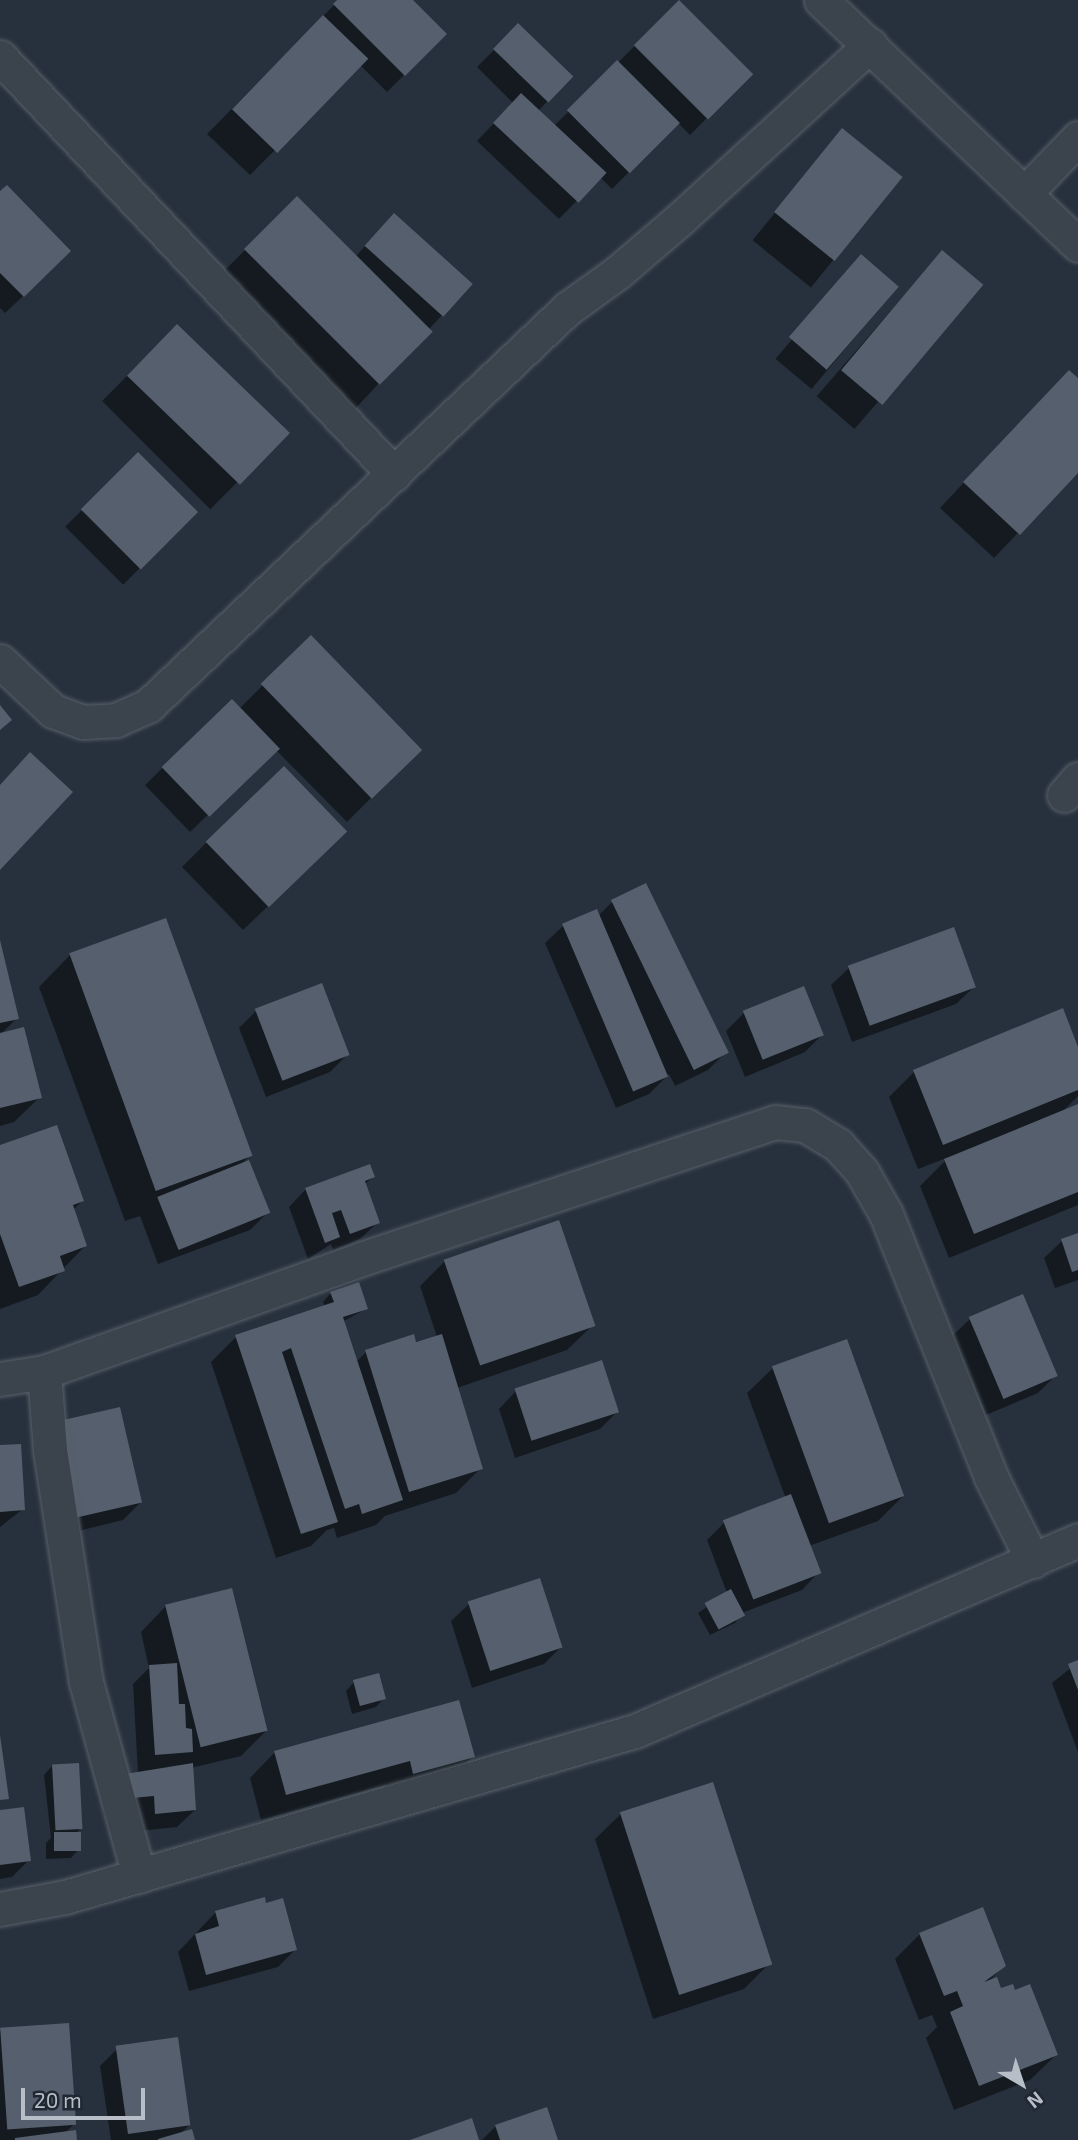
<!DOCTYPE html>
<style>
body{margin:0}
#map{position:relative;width:1078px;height:2140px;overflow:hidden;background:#27313d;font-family:"Exo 2",sans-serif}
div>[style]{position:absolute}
.shadow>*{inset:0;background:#0007;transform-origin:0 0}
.building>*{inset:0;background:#555f6d;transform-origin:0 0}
.roads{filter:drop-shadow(0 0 2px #59616b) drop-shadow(0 0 2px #59616b)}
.minor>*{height:33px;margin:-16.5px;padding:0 16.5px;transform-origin:16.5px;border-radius:16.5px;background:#3b434d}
span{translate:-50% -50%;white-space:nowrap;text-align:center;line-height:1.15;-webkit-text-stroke:5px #202833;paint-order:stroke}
.north{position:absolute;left:987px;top:2049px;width:70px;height:70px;-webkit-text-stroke:5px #202833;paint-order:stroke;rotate:141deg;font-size:19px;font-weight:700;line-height:28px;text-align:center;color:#b7bec8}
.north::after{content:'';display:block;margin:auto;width:24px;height:32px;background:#b7bec8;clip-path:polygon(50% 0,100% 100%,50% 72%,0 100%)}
.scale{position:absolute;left:21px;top:2088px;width:124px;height:32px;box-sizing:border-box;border:4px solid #b7bec8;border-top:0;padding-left:9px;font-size:21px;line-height:24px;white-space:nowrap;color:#b7bec8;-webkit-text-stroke:5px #202833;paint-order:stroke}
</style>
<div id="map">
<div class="shadow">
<i style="clip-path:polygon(339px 0,411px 0,445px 34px,387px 92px,360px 65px,250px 175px,207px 134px)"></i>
<i style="clip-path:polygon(679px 2px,751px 74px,690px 135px,678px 123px,612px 189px,600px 177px,559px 219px,477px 141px,513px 103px,477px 67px,518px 26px,571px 77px,538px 111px,554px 126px)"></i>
<i style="left:842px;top:130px;width:75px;height:142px;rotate:39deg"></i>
<i style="clip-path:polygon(0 194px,52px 269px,5px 313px,0 308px)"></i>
<i style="clip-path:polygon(297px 198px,356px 256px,377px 233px,443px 314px,355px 409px,220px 275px)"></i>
<i style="left:942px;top:252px;width:50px;height:191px;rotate:41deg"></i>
<i style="left:861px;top:257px;width:47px;height:133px;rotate:40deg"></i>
<i style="left:177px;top:326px;width:153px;height:106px;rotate:45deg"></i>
<i style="clip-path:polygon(1078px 380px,1078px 470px,994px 558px,940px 508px,1044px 397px)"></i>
<i style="left:138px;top:454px;width:82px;height:103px;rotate:45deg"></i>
<i style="clip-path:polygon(311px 637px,395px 774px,347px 822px,276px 750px,190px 832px,145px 785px,231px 701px,239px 709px)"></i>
<i style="clip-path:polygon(207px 842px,320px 857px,243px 930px,182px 867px)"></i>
<i style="clip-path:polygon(613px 901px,725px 1053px,708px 1070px,675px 1086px,669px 1074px,649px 1094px,616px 1108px,545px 943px,563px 926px,596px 911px,598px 916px)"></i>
<i style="clip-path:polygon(0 943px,17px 1018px,1px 1034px,40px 1097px,14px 1122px,0 1126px)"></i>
<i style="clip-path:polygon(70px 955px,250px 1155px,241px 1165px,268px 1212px,250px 1230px,158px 1264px,140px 1216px,125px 1221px,39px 987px)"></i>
<i style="clip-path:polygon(849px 968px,974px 987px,956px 1004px,852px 1042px,831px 985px)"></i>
<i style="clip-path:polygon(256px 1011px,348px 1054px,330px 1072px,266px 1097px,239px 1028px)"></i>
<i style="clip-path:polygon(744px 1013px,822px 1035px,805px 1052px,745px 1077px,726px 1031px)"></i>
<i style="clip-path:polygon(1078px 1052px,1078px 1096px,1061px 1113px,1078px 1106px,1078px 1205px,949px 1258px,920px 1186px,949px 1157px,918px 1169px,889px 1097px,914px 1072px)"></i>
<i style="clip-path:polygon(0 1147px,82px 1201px,73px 1210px,85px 1246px,38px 1295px,0 1309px)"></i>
<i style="clip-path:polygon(373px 1177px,364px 1185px,378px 1222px,360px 1239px,333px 1250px,331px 1244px,308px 1259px,289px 1207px,306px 1189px)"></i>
<i style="clip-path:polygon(1078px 1235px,1078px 1280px,1055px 1288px,1044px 1258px,1062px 1241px)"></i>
<i style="clip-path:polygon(445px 1261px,593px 1325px,567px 1350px,457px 1388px,481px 1468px,456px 1493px,385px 1516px,376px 1525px,337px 1538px,334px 1528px,327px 1530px,311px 1546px,276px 1558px,211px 1362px,236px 1337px,325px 1307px,323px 1302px,331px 1293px,366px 1309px,342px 1322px,356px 1362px,366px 1352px,437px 1337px,420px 1286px)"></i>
<i style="clip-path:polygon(970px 1319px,1056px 1375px,1038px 1393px,986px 1415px,952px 1336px)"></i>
<i style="clip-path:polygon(773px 1368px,903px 1496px,878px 1521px,809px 1546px,819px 1572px,802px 1590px,742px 1613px,735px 1623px,710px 1635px,698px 1613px,727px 1593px,707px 1540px,724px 1523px,786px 1499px,747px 1393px)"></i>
<i style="clip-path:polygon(516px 1391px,617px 1412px,600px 1429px,515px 1458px,499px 1409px)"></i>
<i style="clip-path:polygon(39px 1441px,140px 1503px,123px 1520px,62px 1535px)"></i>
<i style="clip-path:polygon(0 1447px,23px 1509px,0 1527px)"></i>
<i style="clip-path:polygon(469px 1604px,561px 1647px,544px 1664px,472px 1688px,451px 1621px)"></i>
<i style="clip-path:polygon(166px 1606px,266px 1731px,241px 1756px,191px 1768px,195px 1810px,177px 1827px,139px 1831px,137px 1813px,104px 1816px,102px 1794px,138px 1774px,133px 1684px,149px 1668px,141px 1632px)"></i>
<i style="clip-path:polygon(1078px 1662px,1078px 1752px,1052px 1683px)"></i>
<i style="clip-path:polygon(354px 1682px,384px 1698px,376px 1707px,352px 1714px,346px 1691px)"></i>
<i style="clip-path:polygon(275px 1752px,473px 1756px,448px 1782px,388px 1798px,385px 1785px,261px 1820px,250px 1778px)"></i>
<i style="clip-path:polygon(52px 1766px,81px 1828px,75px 1834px,79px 1849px,71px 1858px,46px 1859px,46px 1843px,51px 1838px,44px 1775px)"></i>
<i style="clip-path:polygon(0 1812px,29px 1860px,12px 1877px,0 1879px)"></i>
<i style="clip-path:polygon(621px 1814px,769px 1964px,744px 1989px,653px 2019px,595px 1839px)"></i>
<i style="clip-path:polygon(263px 1899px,295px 1950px,278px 1967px,189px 1991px,178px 1952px,215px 1913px)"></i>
<i style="clip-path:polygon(920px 1934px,1004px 1966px,987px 1983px,1000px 1990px,1056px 2055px,1030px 2080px,954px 2110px,926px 2038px,937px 2027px,932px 2015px,919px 2020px,895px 1959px)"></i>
<i style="clip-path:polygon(0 2030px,74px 2124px,65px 2133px,76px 2140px,0 2140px)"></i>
<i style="clip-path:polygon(117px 2049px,189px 2125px,179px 2135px,193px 2140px,111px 2140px,100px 2066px)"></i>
<i style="clip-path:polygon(496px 2126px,557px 2140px,482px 2140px)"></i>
</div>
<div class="building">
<i style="clip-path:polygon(337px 0,413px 0,447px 34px,405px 76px,333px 4px)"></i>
<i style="left:679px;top:0;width:105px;height:64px;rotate:45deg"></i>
<i style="left:323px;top:15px;width:63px;height:131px;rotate:44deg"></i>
<i style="left:518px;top:23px;width:77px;height:36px;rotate:44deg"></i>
<i style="left:617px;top:60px;width:89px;height:71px;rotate:45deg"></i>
<i style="left:521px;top:93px;width:117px;height:41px;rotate:43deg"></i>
<i style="left:842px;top:128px;width:78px;height:108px;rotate:39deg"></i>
<i style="clip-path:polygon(7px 185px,71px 251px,24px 297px,0 273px,0 191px)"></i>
<i style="left:297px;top:196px;width:192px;height:75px;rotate:45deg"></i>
<i style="left:394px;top:213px;width:106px;height:44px;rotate:42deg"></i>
<i style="left:942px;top:250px;width:54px;height:157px;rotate:40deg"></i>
<i style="left:861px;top:254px;width:50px;height:110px;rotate:41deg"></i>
<i style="left:177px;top:324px;width:157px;height:72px;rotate:44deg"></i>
<i style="clip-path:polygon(1069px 370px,1078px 378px,1078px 473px,1020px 535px,963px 482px)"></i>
<i style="left:138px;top:452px;width:85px;height:81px;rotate:45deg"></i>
<i style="left:311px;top:635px;width:160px;height:70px;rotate:46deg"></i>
<i style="left:232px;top:699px;width:69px;height:98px;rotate:46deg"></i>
<i style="clip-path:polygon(0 705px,12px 720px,0 730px)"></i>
<i style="clip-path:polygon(30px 752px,73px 792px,0 870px,0 785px)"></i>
<i style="left:284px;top:766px;width:91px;height:109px;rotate:46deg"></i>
<i style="left:646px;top:883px;width:189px;height:39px;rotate:64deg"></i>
<i style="left:597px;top:909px;width:182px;height:38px;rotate:67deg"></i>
<i style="left:166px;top:918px;width:253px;height:103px;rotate:70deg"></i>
<i style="left:954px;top:927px;width:64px;height:113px;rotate:70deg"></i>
<i style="clip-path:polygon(0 940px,19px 1019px,0 1023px)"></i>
<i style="left:322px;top:983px;width:77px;height:72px;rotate:69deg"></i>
<i style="left:804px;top:986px;width:53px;height:66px;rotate:68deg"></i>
<i style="clip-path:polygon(1063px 1008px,1078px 1047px,1078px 1090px,943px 1145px,913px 1070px)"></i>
<i style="clip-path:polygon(24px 1027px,42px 1098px,0 1108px,0 1033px)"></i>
<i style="clip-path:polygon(1078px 1104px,1078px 1192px,974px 1234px,944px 1159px)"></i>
<i style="clip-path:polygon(57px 1125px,84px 1201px,73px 1205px,87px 1246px,60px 1256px,65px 1271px,19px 1287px,0 1234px,0 1145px)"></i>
<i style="left:249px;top:1160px;width:57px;height:99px;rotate:68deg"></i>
<i style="clip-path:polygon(370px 1164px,375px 1177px,365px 1181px,380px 1223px,350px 1234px,341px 1210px,332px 1213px,340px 1237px,325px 1243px,305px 1188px)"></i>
<i style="left:559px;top:1220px;width:112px;height:122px;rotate:71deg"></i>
<i style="clip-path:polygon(1078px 1233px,1078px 1270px,1072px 1272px,1061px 1239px)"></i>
<i style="clip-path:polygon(359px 1282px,368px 1309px,343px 1317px,403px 1500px,362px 1514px,359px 1504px,345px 1509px,291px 1348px,282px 1352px,338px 1522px,301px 1534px,235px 1335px,334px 1302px,330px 1292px)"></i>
<i style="left:1023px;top:1294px;width:89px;height:59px;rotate:67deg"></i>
<i style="clip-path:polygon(414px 1334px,416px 1342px,442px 1334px,483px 1469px,409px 1492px,365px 1350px)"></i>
<i style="left:847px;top:1339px;width:167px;height:80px;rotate:70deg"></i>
<i style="left:602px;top:1360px;width:55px;height:92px;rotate:72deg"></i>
<i style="left:120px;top:1407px;width:98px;height:66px;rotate:77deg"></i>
<i style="clip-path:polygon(21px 1444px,25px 1510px,0 1512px,0 1445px)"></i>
<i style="left:791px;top:1494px;width:85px;height:73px;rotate:69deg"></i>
<i style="left:540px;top:1578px;width:73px;height:76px;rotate:72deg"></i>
<i style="left:232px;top:1588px;width:147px;height:69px;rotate:76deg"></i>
<i style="left:731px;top:1589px;width:30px;height:30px;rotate:62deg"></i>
<i style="clip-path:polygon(1078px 1660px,1078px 1690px,1068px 1664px)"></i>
<i style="clip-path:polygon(177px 1663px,179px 1704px,185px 1704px,186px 1728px,192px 1729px,193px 1752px,155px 1755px,149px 1665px)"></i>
<i style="left:379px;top:1673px;width:27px;height:27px;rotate:75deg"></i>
<i style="clip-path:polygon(459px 1700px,475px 1757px,413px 1774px,410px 1761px,286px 1795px,274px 1751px)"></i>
<i style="clip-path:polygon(0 1735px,9px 1799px,0 1800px)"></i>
<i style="left:79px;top:1763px;width:66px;height:27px;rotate:87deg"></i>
<i style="clip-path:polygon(193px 1763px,196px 1810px,155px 1814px,154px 1796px,121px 1799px,119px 1775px)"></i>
<i style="left:713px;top:1782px;width:192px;height:98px;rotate:72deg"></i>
<i style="clip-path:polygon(24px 1807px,31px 1861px,0 1865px,0 1810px)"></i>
<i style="left:54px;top:1832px;width:27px;height:19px"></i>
<i style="clip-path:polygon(265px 1897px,266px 1903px,283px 1898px,297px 1950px,206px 1975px,195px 1934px,219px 1926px,215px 1911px)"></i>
<i style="clip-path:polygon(983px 1907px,1006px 1966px,984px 1982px,997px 1977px,1001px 1988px,1013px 1984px,1015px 1990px,1030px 1984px,1058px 2055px,979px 2086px,950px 2012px,963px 2006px,957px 1991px,944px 1996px,919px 1933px)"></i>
<i style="left:69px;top:2023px;width:102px;height:69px;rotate:86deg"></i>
<i style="left:178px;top:2037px;width:89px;height:63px;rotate:82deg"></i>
<i style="clip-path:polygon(547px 2107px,558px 2140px,500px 2140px,495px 2125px)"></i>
<i style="clip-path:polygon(472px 2118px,479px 2140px,410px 2140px)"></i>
<i style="clip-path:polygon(192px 2129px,195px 2140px,158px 2140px,158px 2139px)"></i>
<i style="clip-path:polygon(76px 2130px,77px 2140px,15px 2140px,15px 2138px)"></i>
</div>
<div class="roads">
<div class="minor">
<i style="left:821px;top:0;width:355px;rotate:43.6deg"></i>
<i style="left:0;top:57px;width:574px;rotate:46.62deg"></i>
<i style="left:1024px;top:194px;width:78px;rotate:-46deg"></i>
<i style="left:0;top:661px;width:73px;rotate:43.3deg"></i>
<i style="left:53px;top:711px;width:32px;rotate:20deg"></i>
<i style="left:83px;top:722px;width:33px;rotate:-3deg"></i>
<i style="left:116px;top:720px;width:36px;rotate:-24deg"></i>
<i style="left:149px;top:705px;width:576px;rotate:-43.45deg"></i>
<i style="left:567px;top:309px;width:62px;rotate:-35.8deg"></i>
<i style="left:617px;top:273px;width:83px;rotate:-40.6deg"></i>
<i style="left:680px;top:219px;width:258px;rotate:-42.5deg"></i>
<i style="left:1064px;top:795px;width:21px;rotate:-49deg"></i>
<i style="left:44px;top:1372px;width:78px;rotate:85.6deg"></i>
<i style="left:50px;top:1450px;width:235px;rotate:81.2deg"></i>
<i style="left:86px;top:1682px;width:201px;rotate:74.7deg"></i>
<i style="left:0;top:1379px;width:45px;rotate:-9deg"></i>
<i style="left:44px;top:1372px;width:337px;rotate:-19.6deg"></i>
<i style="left:361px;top:1259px;width:436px;rotate:-18.3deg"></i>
<i style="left:775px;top:1122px;width:30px;rotate:6deg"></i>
<i style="left:805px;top:1125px;width:39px;rotate:31deg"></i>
<i style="left:838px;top:1145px;width:36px;rotate:48deg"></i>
<i style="left:862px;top:1172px;width:48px;rotate:60.3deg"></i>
<i style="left:886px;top:1214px;width:283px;rotate:68.2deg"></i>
<i style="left:991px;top:1477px;width:94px;rotate:63.4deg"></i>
<i style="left:0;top:1909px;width:66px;rotate:-10.5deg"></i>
<i style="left:65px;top:1897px;width:594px;rotate:-16.24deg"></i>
<i style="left:635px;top:1731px;width:482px;rotate:-23.3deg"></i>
</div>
</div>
<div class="north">N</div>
<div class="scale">20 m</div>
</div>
